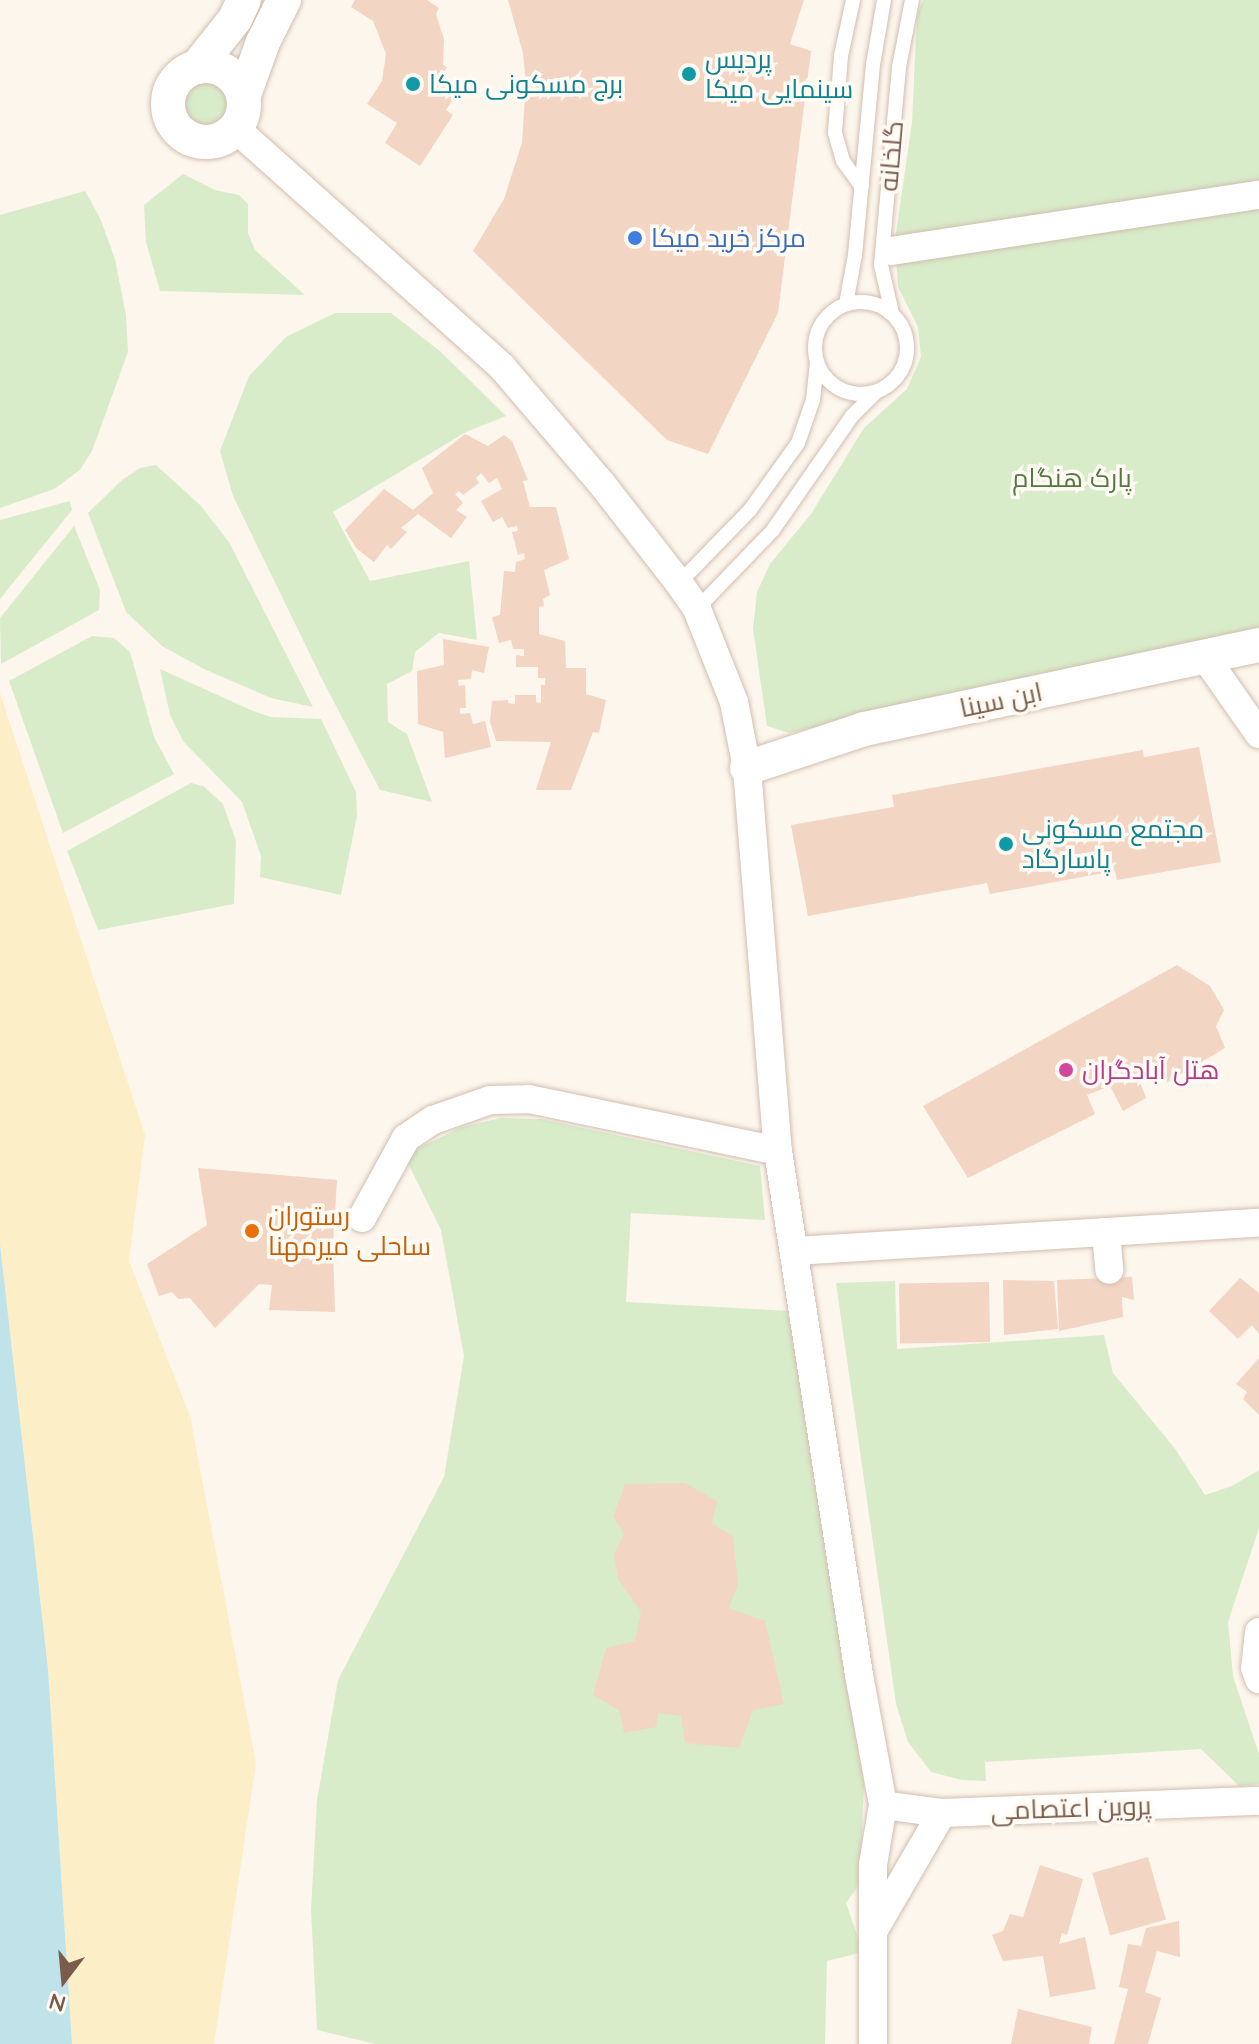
<!DOCTYPE html>
<meta charset="utf-8">
<style>
body{margin:0}
#map{position:relative;width:1259px;height:2044px;overflow:hidden;background:#fdf6ec;font-family:Quicksand,Cairo,sans-serif}
div>[style]{position:absolute}
.green>*{inset:0;background:#d8ecc9}
.round{border-radius:50%}
.sand>*{inset:0;background:#fcefc7}
.water>*{inset:0;background:#bfe3e8}
.building>*{inset:0;background:#f3d5c3;transform-origin:0 0}
.roads{filter:drop-shadow(0 0 2px #d1beb0) drop-shadow(0 0 2px #d1beb0)}
.service>*{height:14px;margin:-7px;padding:0 7px;transform-origin:7px;border-radius:7px;background:#fff}
.service>.ring{margin:-7px;padding:0;box-sizing:content-box;background:none;border:14px solid #fff;border-radius:50%}
.minor>*{height:28px;margin:-14px;padding:0 14px;transform-origin:14px;border-radius:14px;background:#fff}
.tertiary>*{height:34px;margin:-17px;padding:0 17px;transform-origin:17px;border-radius:17px;background:#fff}
.tertiary>.ring{margin:-17px;padding:0;box-sizing:content-box;background:none;border:34px solid #fff;border-radius:50%}
.dots>*{width:22px;height:22px;translate:-50% -50%;box-sizing:border-box;border:4px solid #fffaf3;border-radius:50%}
span{translate:-50% -50%;white-space:nowrap;text-align:center;line-height:1.15;-webkit-text-stroke:7px #fffaf3;paint-order:stroke}
.culture-label{font-size:26px;color:#0d838f}
.left{translate:0 -50%;text-align:left}
.street-label{font-size:26px;color:#7a5c4d}
.shop-label{font-size:26px;color:#366cbe}
.park-label{font-size:26px;color:#537a41}
.hotel-label{font-size:26px;color:#b23c85}
.food-label{font-size:26px;color:#c56008}
.north{position:absolute;left:24px;top:1940px;width:80px;height:80px;-webkit-text-stroke:6px #fffaf3;paint-order:stroke;rotate:196deg;font-size:22px;font-weight:700;line-height:32px;text-align:center;color:#7a5c4d}
.north::after{content:'';display:block;margin:auto;width:28px;height:36px;background:#7a5c4d;clip-path:polygon(50% 0,100% 100%,50% 72%,0 100%)}
</style>
<div id="map">
<div class="green">
<i style="clip-path:polygon(923px 0,1259px 0,1259px 630px,789px 733px,767px 726px,753px 629px,757px 592px,770px 564px,811px 514px,864px 428px,907px 389px,921px 357px,918px 327px,898px 287px,895px 241px,912px 122px,917px 15px)"></i>
<i class="round" style="left:180px;top:76px;width:54px;height:54px"></i>
<i style="clip-path:polygon(183px 174px,215px 190px,239px 195px,248px 204px,248px 233px,255px 250px,305px 295px,160px 291px,146px 242px,144px 205px)"></i>
<i style="clip-path:polygon(85px 191px,100px 218px,115px 259px,126px 315px,128px 352px,92px 451px,80px 470px,54px 489px,0 508px,0 215px)"></i>
<i style="clip-path:polygon(335px 313px,391px 313px,441px 352px,506px 416px,466px 432px,333px 512px,370px 581px,469px 561px,477px 640px,439px 633px,415px 652px,412px 671px,387px 684px,388px 722px,407px 734px,432px 802px,380px 790px,322px 679px,233px 496px,220px 451px,249px 376px,286px 337px)"></i>
<i style="clip-path:polygon(156px 465px,200px 505px,229px 542px,313px 707px,271px 698px,204px 669px,162px 646px,126px 612px,88px 513px,122px 480px,140px 468px)"></i>
<i style="clip-path:polygon(70px 501px,72px 510px,68px 515px,0 599px,0 520px)"></i>
<i style="clip-path:polygon(74px 526px,100px 590px,99px 610px,1px 664px,0 618px)"></i>
<i style="clip-path:polygon(92px 636px,114px 638px,130px 652px,154px 737px,174px 774px,63px 833px,9px 681px)"></i>
<i style="clip-path:polygon(160px 669px,253px 711px,271px 717px,321px 719px,356px 792px,357px 816px,341px 895px,260px 877px,261px 856px,242px 802px,183px 741px,170px 715px)"></i>
<i style="clip-path:polygon(191px 783px,203px 786px,223px 804px,236px 841px,234px 904px,98px 930px,67px 851px)"></i>
<i style="clip-path:polygon(501px 1118px,541px 1119px,760px 1166px,765px 1220px,631px 1213px,626px 1302px,791px 1311px,864px 1782px,860px 1884px,846px 1903px,863px 1952px,827px 1961px,825px 2044px,375px 2044px,317px 2030px,311px 1910px,317px 1800px,338px 1680px,444px 1477px,464px 1356px,441px 1230px,404px 1155px,462px 1127px)"></i>
<i style="clip-path:polygon(895px 1281px,897px 1349px,1104px 1335px,1113px 1373px,1176px 1450px,1205px 1495px,1232px 1486px,1259px 1470px,1259px 1528px,1228px 1622px,1233px 1676px,1259px 1754px,1259px 1784px,1239px 1786px,1201px 1749px,985px 1762px,986px 1781px,962px 1780px,931px 1772px,908px 1742px,896px 1704px,836px 1283px)"></i>
</div>
<div class="sand">
<i style="clip-path:polygon(0 693px,145px 1135px,129px 1261px,190px 1416px,256px 1763px,214px 2044px,72px 2044px,48px 1669px,0 1244px)"></i>
</div>
<div class="water">
<i style="clip-path:polygon(0 1244px,48px 1669px,72px 2044px,0 2044px)"></i>
</div>
<div class="building">
<i style="clip-path:polygon(355px 0,427px 0,439px 8px,436px 14px,444px 39px,443px 65px,447px 67px,439px 79px,449px 86px,445px 92px,454px 98px,446px 110px,453px 115px,420px 166px,385px 143px,397px 123px,367px 104px,382px 81px,386px 54px,373px 21px,351px 7px)"></i>
<i style="clip-path:polygon(508px 0,804px 0,790px 44px,811px 51px,778px 313px,708px 454px,667px 440px,473px 251px,504px 199px,522px 143px,526px 83px,523px 53px)"></i>
<i style="clip-path:polygon(465px 434px,488px 446px,504px 435px,512px 441px,528px 480px,523px 481px,530px 507px,556px 507px,569px 559px,544px 570px,550px 595px,543px 599px,544px 606px,539px 607px,539px 634px,565px 641px,566px 668px,586px 668px,586px 694px,606px 700px,599px 733px,593px 732px,571px 790px,536px 790px,551px 742px,496px 741px,490px 722px,492px 701px,508px 700px,508px 703px,515px 704px,515px 695px,536px 695px,536px 702px,541px 703px,541px 685px,545px 685px,545px 678px,538px 678px,538px 667px,516px 667px,516px 655px,524px 656px,524px 649px,513px 649px,511px 640px,499px 643px,492px 617px,500px 615px,504px 571px,515px 572px,516px 562px,525px 559px,524px 553px,518px 555px,512px 532px,518px 531px,517px 526px,508px 528px,502px 517px,493px 522px,481px 501px,502px 489px,497px 478px,489px 483px,481px 473px,476px 478px,479px 483px,463px 495px,459px 491px,455px 494px,463px 503px,456px 510px,467px 517px,451px 538px,418px 514px,401px 528px,407px 532px,391px 549px,387px 545px,374px 562px,356px 548px,345px 530px,384px 489px,413px 510px,433px 493px,422px 468px)"></i>
<i style="clip-path:polygon(443px 639px,489px 647px,484px 673px,472px 670px,471px 679px,458px 680px,459px 686px,465px 685px,466px 708px,460px 708px,460px 714px,470px 713px,473px 724px,485px 721px,491px 747px,445px 758px,443px 732px,418px 724px,417px 671px,444px 665px)"></i>
<i style="clip-path:polygon(1199px 747px,1221px 862px,1117px 880px,1115px 871px,990px 894px,987px 883px,808px 916px,791px 825px,894px 807px,892px 795px,1143px 750px,1144px 757px)"></i>
<i style="clip-path:polygon(1177px 965px,1210px 986px,1224px 1010px,1216px 1026px,1225px 1048px,1166px 1083px,1159px 1066px,1137px 1075px,1146px 1098px,1123px 1111px,1110px 1086px,1087px 1095px,1095px 1114px,968px 1178px,923px 1106px)"></i>
<i style="clip-path:polygon(198px 1168px,337px 1180px,333px 1244px,335px 1312px,269px 1310px,272px 1285px,259px 1284px,215px 1328px,190px 1298px,178px 1299px,172px 1292px,159px 1296px,147px 1264px,207px 1225px)"></i>
<i style="clip-path:polygon(1132px 1277px,1134px 1300px,1122px 1297px,1123px 1317px,1059px 1331px,1057px 1280px)"></i>
<i style="clip-path:polygon(1240px 1278px,1259px 1293px,1259px 1334px,1252px 1325px,1238px 1339px,1209px 1311px)"></i>
<i style="clip-path:polygon(1003px 1280px,1054px 1281px,1058px 1329px,1004px 1335px)"></i>
<i style="left:989px;top:1282px;width:60px;height:90px;rotate:89deg"></i>
<i style="clip-path:polygon(1259px 1358px,1259px 1415px,1243px 1399px,1247px 1392px,1236px 1384px)"></i>
<i style="clip-path:polygon(685px 1483px,717px 1501px,712px 1524px,733px 1536px,738px 1584px,729px 1608px,765px 1621px,784px 1704px,753px 1710px,739px 1748px,685px 1743px,681px 1716px,658px 1713px,656px 1727px,624px 1733px,619px 1710px,593px 1695px,606px 1648px,635px 1641px,641px 1612px,618px 1579px,614px 1554px,624px 1534px,613px 1517px,625px 1484px)"></i>
<i style="left:1148px;top:1857px;width:65px;height:58px;rotate:74deg"></i>
<i style="clip-path:polygon(1040px 1865px,1083px 1879px,1067px 1935px,1062px 1933px,1059px 1944px,1085px 1937px,1096px 1989px,1050px 1997px,1043px 1956px,1003px 1961px,992px 1935px,1003px 1931px,1010px 1914px,1023px 1917px)"></i>
<i style="clip-path:polygon(1179px 1921px,1180px 1957px,1157px 1951px,1145px 1992px,1161px 1998px,1148px 2044px,1114px 2044px,1128px 1989px,1119px 1987px,1128px 1944px,1141px 1946px,1146px 1928px)"></i>
<i style="clip-path:polygon(1018px 2009px,1092px 2027px,1089px 2044px,1011px 2044px)"></i>
</div>
<div class="roads">
<div class="service">
<i style="left:853px;top:0;width:57px;rotate:102.1deg"></i>
<i style="left:841px;top:56px;width:77px;rotate:94.5deg"></i>
<i style="left:835px;top:133px;width:29px;rotate:74deg"></i>
<i style="left:843px;top:161px;width:32px;rotate:54deg"></i>
<i class="ring" style="left:815px;top:302px;width:78px;height:78px"></i>
<i style="left:846px;top:304px;width:50px;rotate:-79.6deg"></i>
<i style="left:855px;top:255px;width:191px;rotate:-84.6deg"></i>
<i style="left:873px;top:65px;width:66px;rotate:-80.4deg"></i>
<i style="left:892px;top:313px;width:49px;rotate:-102.9deg"></i>
<i style="left:881px;top:265px;width:199px;rotate:-84.8deg"></i>
<i style="left:899px;top:67px;width:68px;rotate:-79deg"></i>
<i style="left:679px;top:583px;width:102px;rotate:-45.8deg"></i>
<i style="left:750px;top:510px;width:82px;rotate:-54.4deg"></i>
<i style="left:798px;top:443px;width:46px;rotate:-70.8deg"></i>
<i style="left:813px;top:400px;width:38px;rotate:-84deg"></i>
<i style="left:697px;top:609px;width:110px;rotate:-46.1deg"></i>
<i style="left:773px;top:530px;width:139px;rotate:-55.3deg"></i>
<i style="left:852px;top:416px;width:34px;rotate:-45deg"></i>
</div>
<div class="minor">
<i style="left:236px;top:129px;width:357px;rotate:41.8deg"></i>
<i style="left:502px;top:367px;width:154px;rotate:49.5deg"></i>
<i style="left:602px;top:484px;width:125px;rotate:52.1deg"></i>
<i style="left:679px;top:583px;width:32px;rotate:55deg"></i>
<i style="left:697px;top:609px;width:100px;rotate:68.3deg"></i>
<i style="left:734px;top:702px;width:67px;rotate:78.9deg"></i>
<i style="left:747px;top:768px;width:384px;rotate:85.4deg"></i>
<i style="left:778px;top:1151px;width:530px;rotate:81.21deg"></i>
<i style="left:859px;top:1675px;width:132px;rotate:79.5deg"></i>
<i style="left:883px;top:1805px;width:61px;rotate:99.5deg"></i>
<i style="left:873px;top:1865px;width:179px;rotate:90deg"></i>
<i style="left:891px;top:251px;width:372px;rotate:-8.7deg"></i>
<i style="left:1205px;top:657px;width:94px;rotate:55deg"></i>
<i style="left:362px;top:1218px;width:91px;rotate:-61.2deg"></i>
<i style="left:406px;top:1138px;width:32px;rotate:-34deg"></i>
<i style="left:433px;top:1120px;width:60px;rotate:-19.3deg"></i>
<i style="left:490px;top:1100px;width:39px;rotate:-1deg"></i>
<i style="left:529px;top:1099px;width:254px;rotate:11.8deg"></i>
<i style="left:1106px;top:1232px;width:38px;rotate:85deg"></i>
<i style="left:795px;top:1251px;width:465px;rotate:-3.5deg"></i>
<i style="left:1259px;top:1632px;width:36px;rotate:96deg"></i>
<i style="left:1255px;top:1668px;width:12px;rotate:70deg"></i>
<i style="left:883px;top:1805px;width:60px;rotate:7.7deg"></i>
<i style="left:942px;top:1813px;width:317px;rotate:-2.2deg"></i>
<i style="left:875px;top:1928px;width:133px;rotate:-59.8deg"></i>
</div>
<div class="tertiary">
<i class="ring" style="left:168px;top:66px;width:42px;height:42px"></i>
<i style="left:197px;top:67px;width:61px;rotate:-51.6deg"></i>
<i style="left:235px;top:19px;width:21px;rotate:-65deg"></i>
<i style="left:244px;top:95px;width:56px;rotate:-70.3deg"></i>
<i style="left:263px;top:42px;width:47px;rotate:-63.4deg"></i>
<i style="left:747px;top:768px;width:123px;rotate:-18.4deg"></i>
<i style="left:864px;top:729px;width:404px;rotate:-12deg"></i>
</div>
</div>
<div class="dots">
<i style="left:689px;top:74px;background:#0f9aa8"></i>
<i style="left:413px;top:84px;background:#0f9aa8"></i>
<i style="left:635px;top:238px;background:#3f7fe0"></i>
<i style="left:1006px;top:844px;background:#0f9aa8"></i>
<i style="left:1066px;top:1070px;background:#d1479c"></i>
<i style="left:252px;top:1231px;background:#e8710a"></i>
</div>
<div class="culture-label">
<span class="left" style="left:705px;top:74px">پردیس<br>سینمایی میکا</span>
<span class="left" style="left:429px;top:84px">برج مسکونی میکا</span>
<span class="left" style="left:1022px;top:844px">مجتمع مسکونی<br>پاسارگاد</span>
</div>
<div class="street-label">
<span style="left:891px;top:156px;rotate:-85deg">گلخانه</span>
<span style="left:1001px;top:700px;rotate:-12deg">ابن سینا</span>
<span style="left:1071px;top:1808px;rotate:-2deg">پروین اعتصامی</span>
</div>
<div class="shop-label">
<span class="left" style="left:651px;top:238px">مرکز خرید میکا</span>
</div>
<div class="park-label">
<span style="left:1072px;top:478px">پارک هنگام</span>
</div>
<div class="hotel-label">
<span class="left" style="left:1082px;top:1070px">هتل آبادگران</span>
</div>
<div class="food-label">
<span class="left" style="left:268px;top:1231px">رستوران<br>ساحلی میرمهنا</span>
</div>
<div class="north">N</div>
</div>
